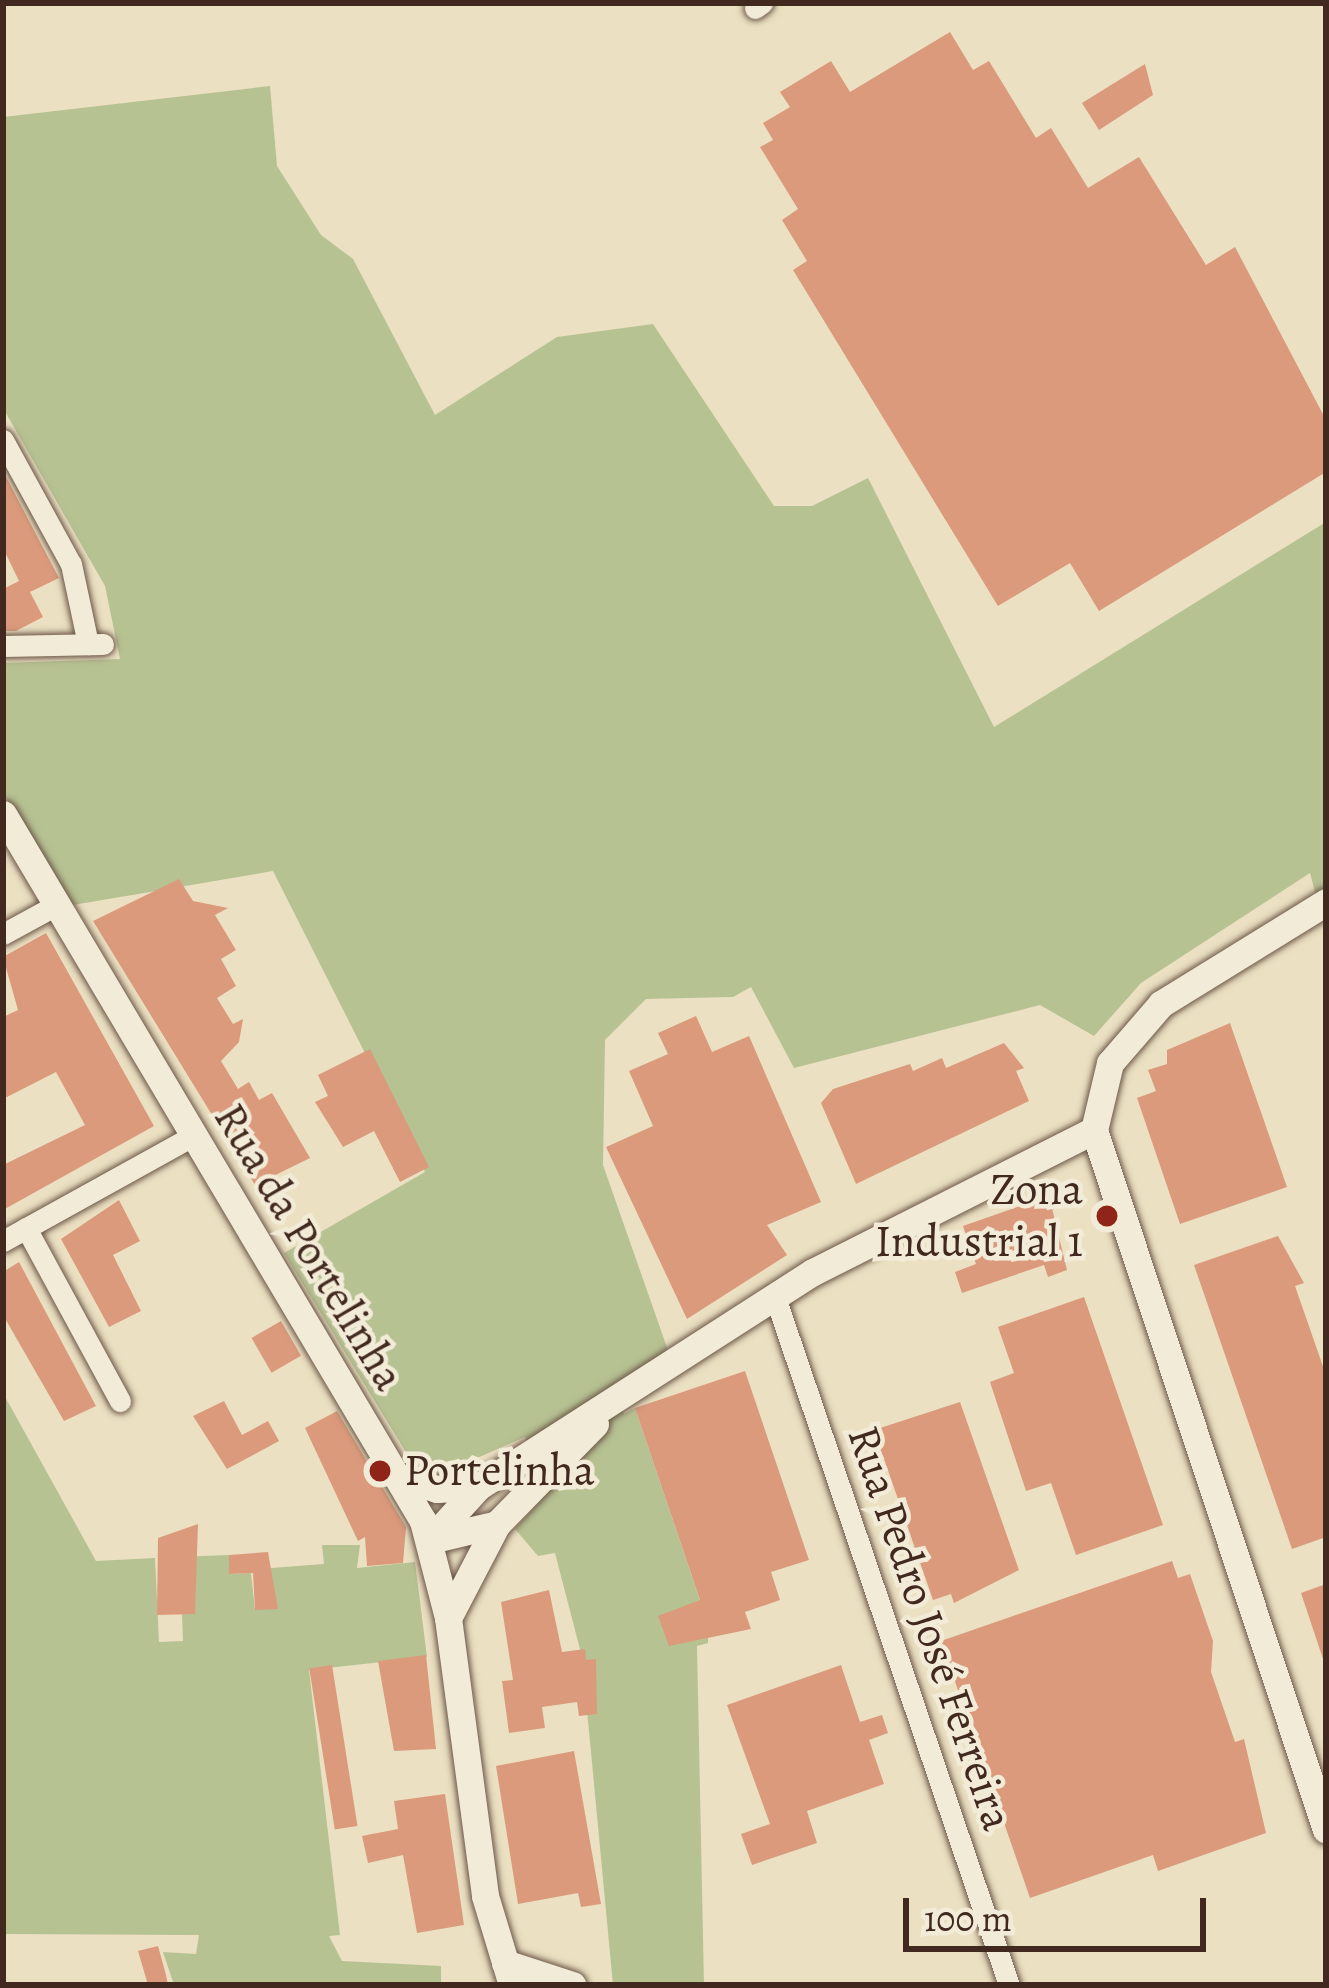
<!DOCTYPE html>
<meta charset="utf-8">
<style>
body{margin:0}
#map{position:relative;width:1329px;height:1988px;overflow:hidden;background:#ebe0c2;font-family:Alegreya,serif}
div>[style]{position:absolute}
.green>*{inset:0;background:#b7c293}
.building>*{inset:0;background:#db9a7c;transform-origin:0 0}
.roads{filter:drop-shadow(0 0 3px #6c5748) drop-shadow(0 0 3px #6c5748)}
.street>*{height:21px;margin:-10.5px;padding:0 10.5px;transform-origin:10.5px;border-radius:10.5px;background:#f2ebd7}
.secondary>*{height:27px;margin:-13.5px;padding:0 13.5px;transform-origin:13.5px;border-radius:13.5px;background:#f2ebd7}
.dots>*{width:33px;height:33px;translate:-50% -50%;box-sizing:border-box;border:6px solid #f2ebd7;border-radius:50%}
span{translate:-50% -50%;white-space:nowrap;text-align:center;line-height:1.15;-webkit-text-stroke:9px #f2ebd7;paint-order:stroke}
.poi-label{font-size:45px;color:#42291f}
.right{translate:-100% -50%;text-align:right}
.left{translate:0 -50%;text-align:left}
.street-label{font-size:45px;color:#42291f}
.frame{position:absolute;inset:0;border:6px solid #42291f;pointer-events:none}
.scale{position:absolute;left:903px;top:1898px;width:303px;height:54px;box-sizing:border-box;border:6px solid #42291f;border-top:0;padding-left:15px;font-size:36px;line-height:42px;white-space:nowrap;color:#42291f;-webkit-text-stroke:9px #f2ebd7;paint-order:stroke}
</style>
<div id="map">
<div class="green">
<i style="clip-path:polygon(270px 86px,277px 166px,321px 235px,353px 259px,435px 415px,557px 337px,653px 324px,774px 506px,812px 506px,868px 478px,994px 727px,1326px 522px,1326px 933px,1310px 873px,1141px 983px,1094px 1036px,1040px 1005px,794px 1068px,751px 987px,733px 997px,646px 999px,605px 1040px,603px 1165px,670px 1356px,614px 1388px,624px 1414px,635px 1408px,708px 1624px,708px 1643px,697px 1646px,704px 1985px,613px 1985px,582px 1657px,555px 1553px,538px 1556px,515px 1529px,541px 1500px,525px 1437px,450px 1470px,412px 1462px,284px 1253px,425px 1172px,273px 871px,73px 905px,3px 793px,3px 663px,120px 659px,105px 586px,3px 408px,3px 117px)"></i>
<i style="clip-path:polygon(3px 1393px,96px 1561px,155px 1558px,159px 1642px,183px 1641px,182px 1614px,195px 1613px,193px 1566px,175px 1557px,229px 1555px,230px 1574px,251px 1573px,255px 1610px,271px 1568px,324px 1564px,322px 1545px,360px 1545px,357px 1568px,415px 1562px,427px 1657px,309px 1670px,340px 1935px,329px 1936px,342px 1961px,441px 1966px,441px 1985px,174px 1985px,163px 1952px,196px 1954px,199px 1935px,3px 1934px)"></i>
</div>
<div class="building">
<i style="clip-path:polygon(950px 32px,973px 70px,989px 61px,1036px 138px,1051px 128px,1088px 188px,1139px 157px,1206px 265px,1235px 247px,1326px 420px,1326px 472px,1099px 611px,1070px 563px,998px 606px,793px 270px,807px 261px,782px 220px,798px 209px,760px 147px,773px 140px,763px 123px,790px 107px,780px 92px,831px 61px,850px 92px)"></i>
<i style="clip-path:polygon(1145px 64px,1153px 95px,1099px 130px,1082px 103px)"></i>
<i style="clip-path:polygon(3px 471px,59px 578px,30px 592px,43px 617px,16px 631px,3px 631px,3px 589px,19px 581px,3px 548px)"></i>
<i style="clip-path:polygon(179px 879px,193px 901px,228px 908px,215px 915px,236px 950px,221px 959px,236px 986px,217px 998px,233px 1024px,243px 1019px,239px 1042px,221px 1061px,238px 1089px,249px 1082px,259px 1100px,272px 1093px,310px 1158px,255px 1185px,93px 921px)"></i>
<i style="clip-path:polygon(46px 933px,154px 1126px,3px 1210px,3px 1165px,85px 1125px,56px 1072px,3px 1099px,3px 1017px,18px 1010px,3px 957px)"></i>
<i style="clip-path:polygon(696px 1016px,712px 1052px,749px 1036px,821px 1202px,767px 1225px,787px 1255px,687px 1319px,606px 1147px,653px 1126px,629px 1071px,668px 1054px,658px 1033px)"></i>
<i style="clip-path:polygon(1230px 1023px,1287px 1187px,1180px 1224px,1137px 1098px,1156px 1091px,1148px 1070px,1167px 1064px,1167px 1050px)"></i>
<i style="clip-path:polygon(1004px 1043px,1024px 1068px,1016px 1071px,1029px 1101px,856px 1184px,821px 1103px,833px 1089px,910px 1064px,913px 1071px,942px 1058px,946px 1068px)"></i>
<i style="clip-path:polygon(370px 1049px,429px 1167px,400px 1182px,374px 1131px,343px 1147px,315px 1102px,328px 1096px,318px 1075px)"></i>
<i style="clip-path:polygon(1049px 1196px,1067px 1270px,1048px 1277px,1044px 1265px,962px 1293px,955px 1272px,976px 1264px,963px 1226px)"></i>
<i style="clip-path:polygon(119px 1200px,140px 1241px,113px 1255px,141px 1311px,109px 1327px,61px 1239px)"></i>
<i style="clip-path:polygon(1278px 1236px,1304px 1283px,1295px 1286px,1326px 1375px,1326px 1537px,1292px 1549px,1194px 1265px)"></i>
<i style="clip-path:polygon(19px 1262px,96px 1406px,64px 1421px,3px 1315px,3px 1272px)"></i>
<i style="clip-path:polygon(1084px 1297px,1163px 1525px,1076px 1555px,1051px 1483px,1026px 1491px,990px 1382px,1014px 1373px,998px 1327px)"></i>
<i style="left:281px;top:1321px;width:40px;height:34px;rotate:60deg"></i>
<i style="clip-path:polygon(745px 1371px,809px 1560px,771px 1572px,780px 1600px,745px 1612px,751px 1629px,669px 1646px,658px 1616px,700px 1600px,635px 1408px)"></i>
<i style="clip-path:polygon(224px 1401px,242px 1435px,268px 1421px,279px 1441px,227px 1469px,193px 1416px)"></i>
<i style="clip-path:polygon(960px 1402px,1019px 1570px,954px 1603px,951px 1594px,933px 1600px,874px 1430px)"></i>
<i style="clip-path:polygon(337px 1411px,406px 1527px,403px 1563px,367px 1566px,365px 1537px,358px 1541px,305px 1428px)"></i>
<i style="clip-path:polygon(198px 1524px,195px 1614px,157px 1615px,158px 1538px)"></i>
<i style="clip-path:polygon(268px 1552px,278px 1609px,255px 1610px,253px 1573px,229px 1574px,229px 1555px)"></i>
<i style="clip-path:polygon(1172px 1561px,1178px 1578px,1190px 1574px,1213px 1641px,1211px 1672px,1235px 1742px,1244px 1739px,1266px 1833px,1158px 1871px,1153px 1855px,1030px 1898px,941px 1641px)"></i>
<i style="clip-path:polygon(1326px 1584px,1326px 1659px,1323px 1659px,1301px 1593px)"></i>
<i style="clip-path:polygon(549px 1590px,562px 1652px,585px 1649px,586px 1660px,596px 1659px,597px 1714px,579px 1716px,577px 1702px,542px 1707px,545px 1728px,509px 1733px,502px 1681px,513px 1680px,501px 1602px)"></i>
<i style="clip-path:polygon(426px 1655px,436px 1749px,394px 1751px,378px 1661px)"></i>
<i style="left:332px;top:1665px;width:163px;height:23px;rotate:81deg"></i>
<i style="clip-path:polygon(841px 1665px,860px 1722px,882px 1715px,888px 1733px,869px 1740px,884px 1784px,807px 1811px,817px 1843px,752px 1865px,741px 1834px,770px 1824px,727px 1705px)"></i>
<i style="clip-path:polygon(574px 1751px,601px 1904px,581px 1907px,578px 1893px,518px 1904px,496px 1766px)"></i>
<i style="clip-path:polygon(445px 1794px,464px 1925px,417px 1933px,403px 1855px,368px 1863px,362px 1836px,398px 1829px,394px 1801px)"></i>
<i style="clip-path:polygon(158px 1946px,166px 1975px,168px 1985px,148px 1985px,138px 1951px)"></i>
</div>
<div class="roads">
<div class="street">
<i style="left:755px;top:8px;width:9px;rotate:-36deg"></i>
<i style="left:3px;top:440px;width:141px;rotate:61.3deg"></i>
<i style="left:71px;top:564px;width:82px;rotate:78deg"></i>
<i style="left:3px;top:646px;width:100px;rotate:-1.1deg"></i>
<i style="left:3px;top:934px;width:63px;rotate:-28.6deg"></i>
<i style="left:26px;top:1228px;width:197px;rotate:61.5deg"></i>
<i style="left:3px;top:1241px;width:218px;rotate:-29deg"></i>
<i style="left:775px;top:1297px;width:727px;rotate:71.22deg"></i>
</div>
<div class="secondary">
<i style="left:3px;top:814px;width:822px;rotate:59.29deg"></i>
<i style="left:423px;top:1521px;width:100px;rotate:75.5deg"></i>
<i style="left:448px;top:1618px;width:280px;rotate:82.4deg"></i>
<i style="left:485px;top:1896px;width:93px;rotate:73.1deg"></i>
<i style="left:1326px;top:902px;width:194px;rotate:148.3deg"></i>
<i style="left:1161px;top:1004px;width:78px;rotate:130.8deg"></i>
<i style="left:1110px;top:1063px;width:69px;rotate:103.4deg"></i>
<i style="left:1094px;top:1130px;width:737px;rotate:71.66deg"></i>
<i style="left:398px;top:1477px;width:41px;rotate:17.1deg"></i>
<i style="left:437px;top:1489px;width:41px;rotate:-2.8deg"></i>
<i style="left:430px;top:1540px;width:72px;rotate:-47.8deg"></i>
<i style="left:478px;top:1487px;width:398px;rotate:-32.7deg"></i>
<i style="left:813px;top:1272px;width:315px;rotate:-26.8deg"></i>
<i style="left:430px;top:1540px;width:69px;rotate:-13.4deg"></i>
<i style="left:448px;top:1618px;width:106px;rotate:-62.5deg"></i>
<i style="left:497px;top:1524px;width:140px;rotate:-45.6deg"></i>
<i style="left:505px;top:1963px;width:71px;rotate:18.2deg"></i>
</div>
</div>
<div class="dots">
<i style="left:1107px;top:1216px;background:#8f2418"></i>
<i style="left:380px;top:1471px;background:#8f2418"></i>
</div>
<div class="poi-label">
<span class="right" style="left:1083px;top:1216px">Zona<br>Industrial 1</span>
<span class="left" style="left:404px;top:1471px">Portelinha</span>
</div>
<div class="street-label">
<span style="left:309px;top:1247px;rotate:59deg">Rua da Portelinha</span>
<span style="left:930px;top:1628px;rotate:71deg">Rua Pedro José Ferreira</span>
</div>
<div class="frame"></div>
<div class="scale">100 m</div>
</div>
